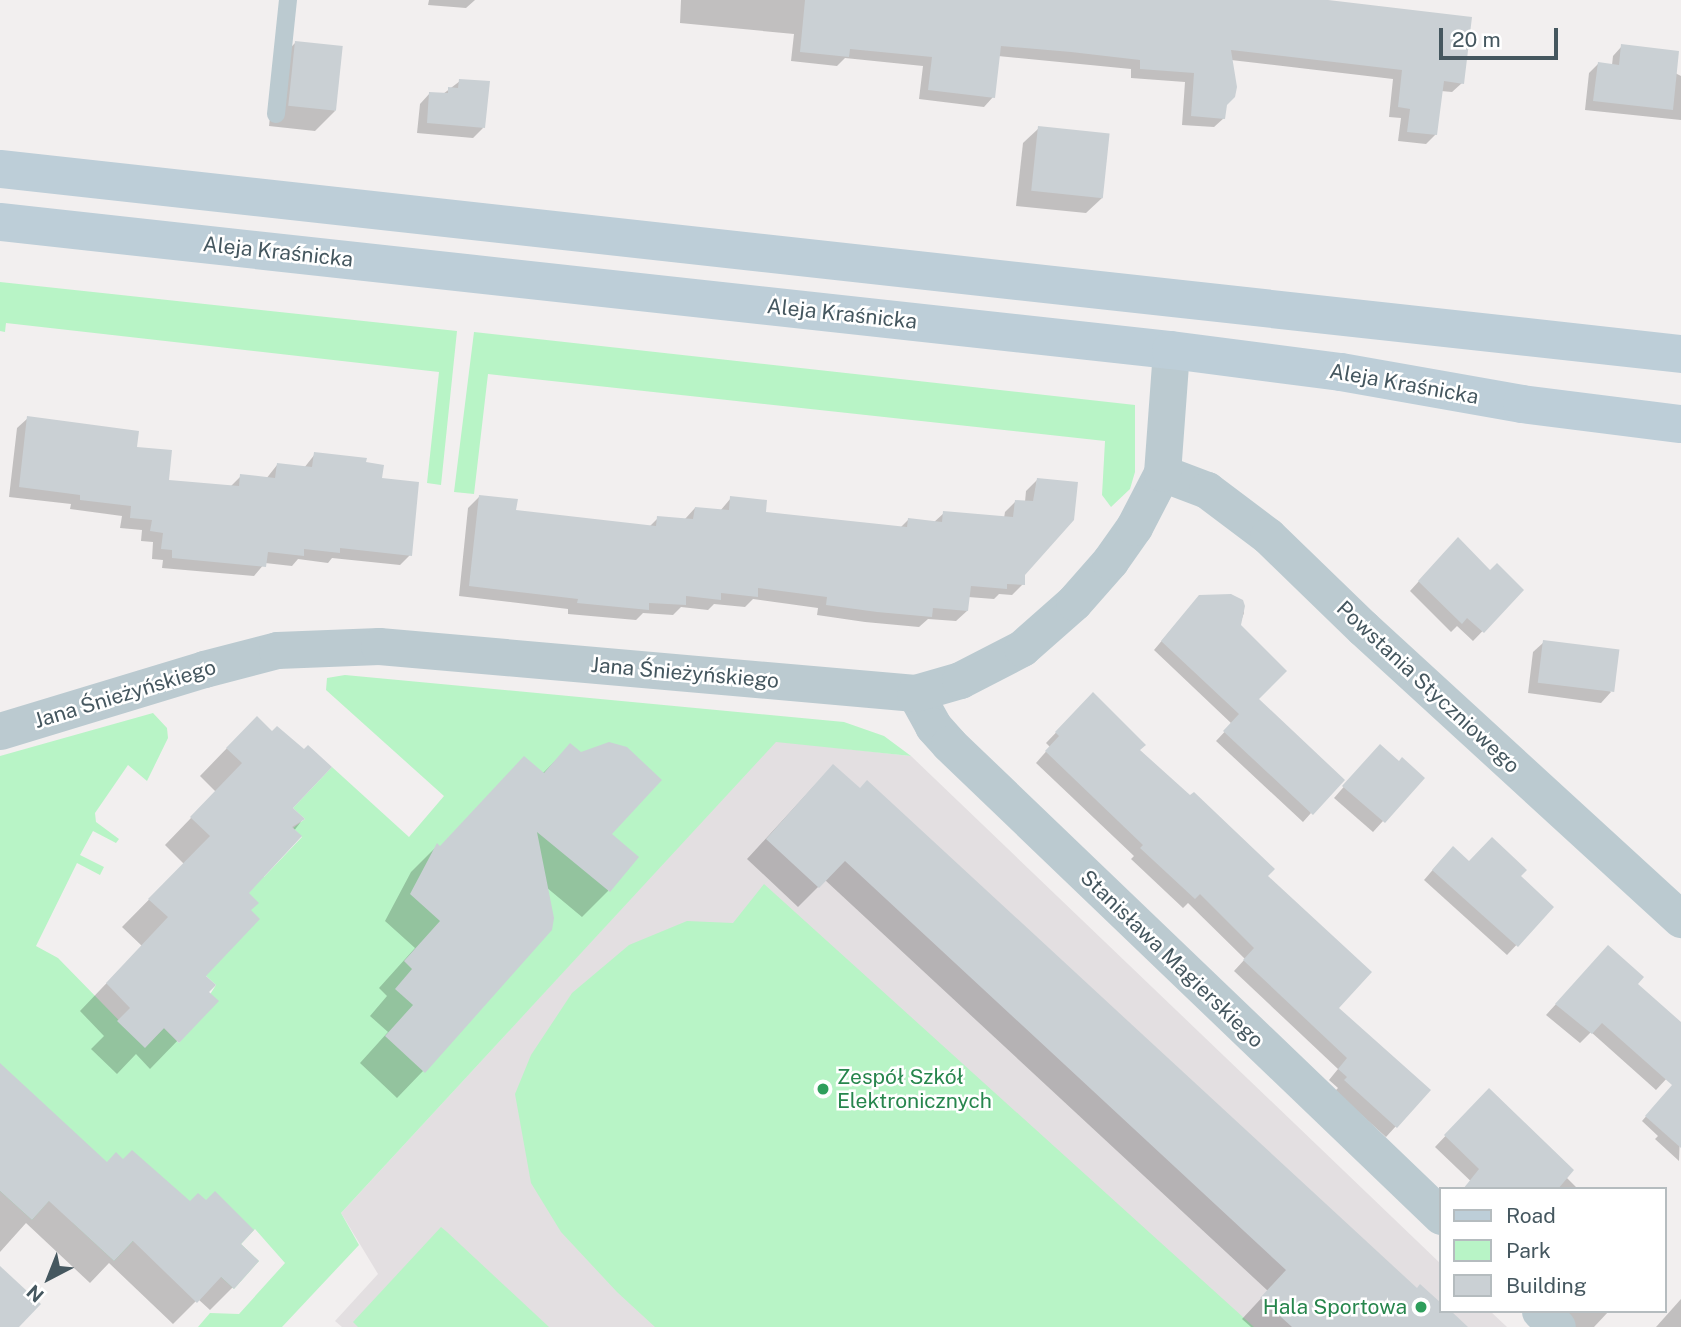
<!DOCTYPE html>
<meta charset="utf-8">
<style>
body{margin:0}
#map{position:relative;width:1681px;height:1327px;overflow:hidden;background:#f2efef;font-family:"Public Sans",sans-serif}
div>[style]{position:absolute}
.education>*{inset:0;background:#e3dfe1}
.green>*{inset:0;background:#b8f4c6}
.shadow>*{inset:0;background:#0003}
.building>*{inset:0;background:#cad0d4;transform-origin:0 0}
.service>*{height:18px;margin:-9px;padding:0 9px;transform-origin:9px;border-radius:9px;background:#bbcad0}
.minor>*{height:37px;margin:-18.5px;padding:0 18.5px;transform-origin:18.5px;border-radius:18.5px;background:#bbcad0}
.secondary>*{height:38px;margin:-19px;padding:0 19px;transform-origin:19px;border-radius:19px;background:#bdced8}
.dots>*{width:19px;height:19px;translate:-50% -50%;box-sizing:border-box;border:4px solid #fff;border-radius:50%}
span{translate:-50% -50%;white-space:nowrap;text-align:center;line-height:1.15;-webkit-text-stroke:5px #fff;paint-order:stroke}
.street-label{font-size:21px;color:#45575f}
.leisure-label{font-size:21px;color:#27864d}
.left{translate:0 -50%;text-align:left}
.right{translate:-100% -50%;text-align:right}
.legend{position:absolute;left:1439px;top:1187px;width:228px;height:126px;box-sizing:border-box;background:#fff;border:2px solid #b5bcbf;margin:0;padding:9px 12px;list-style:none;font-size:21px;color:#45575f}
.legend li{display:flex;align-items:center;gap:14px;height:35px}
.legend b{width:35px;border:2px solid #b5bcbf}
.north{position:absolute;left:14px;top:1243px;width:70px;height:70px;-webkit-text-stroke:5px #fff;paint-order:stroke;rotate:222deg;font-size:19px;font-weight:700;line-height:28px;text-align:center;color:#45575f}
.north::after{content:'';display:block;margin:auto;width:24px;height:32px;background:#45575f;clip-path:polygon(50% 0,100% 100%,50% 72%,0 100%)}
.scale{position:absolute;left:1439px;top:28px;width:119px;height:32px;box-sizing:border-box;border:4px solid #45575f;border-top:0;padding-left:9px;font-size:21px;line-height:24px;white-space:nowrap;color:#45575f;-webkit-text-stroke:5px #fff;paint-order:stroke}
</style>
<div id="map">
<div class="education">
<i style="clip-path:polygon(776px 741px,911px 756px,1441px 1264px,1441px 1311px,1490px 1311px,1507px 1327px,342px 1327px,335px 1321px,378px 1274px,341px 1213px)"></i>
</div>
<div class="green">
<i style="clip-path:polygon(0 282px,457px 331px,441px 485px,427px 483px,439px 372px,6px 323px,5px 332px,0 331px)"></i>
<i style="clip-path:polygon(474px 332px,1135px 405px,1135px 472px,1130px 489px,1111px 507px,1102px 495px,1105px 441px,488px 374px,474px 494px,454px 492px)"></i>
<i style="clip-path:polygon(345px 675px,844px 722px,884px 736px,911px 756px,776px 742px,341px 1213px,359px 1245px,282px 1327px,198px 1327px,210px 1313px,239px 1314px,285px 1263px,255px 1229px,241px 1244px,259px 1261px,234px 1289px,221px 1277px,138px 1236px,114px 1261px,73px 1223px,55px 1194px,32px 1220px,0 1191px,0 756px,153px 713px,167px 728px,168px 738px,147px 781px,128px 765px,95px 813px,96px 822px,119px 839px,116px 843px,93px 831px,80px 855px,104px 867px,100px 875px,77px 863px,36px 946px,58px 958px,145px 1047px,164px 1028px,179px 1043px,216px 985px,190px 961px,258px 903px,233px 879px,264px 877px,302px 837px,293px 828px,305px 819px,293px 808px,332px 767px,409px 837px,444px 796px,326px 690px,327px 678px)"></i>
<i style="clip-path:polygon(764px 884px,1254px 1327px,655px 1327px,617px 1292px,561px 1232px,531px 1183px,515px 1094px,531px 1055px,572px 993px,629px 945px,687px 921px,733px 923px)"></i>
<i style="clip-path:polygon(441px 1227px,447px 1232px,549px 1327px,358px 1327px,353px 1322px)"></i>
</div>
<div class="shadow">
<i style="clip-path:polygon(429px 0,475px 0,466px 8px,428px 5px)"></i>
<i style="clip-path:polygon(681px 0,1309px 0,1462px 83px,1452px 92px,1441px 91px,1436px 134px,1426px 144px,1398px 141px,1401px 118px,1389px 117px,1393px 79px,1231px 60px,1224px 118px,1214px 127px,1182px 125px,1185px 82px,1131px 78px,1131px 69px,998px 56px,993px 97px,984px 107px,919px 99px,923px 66px,845px 58px,837px 66px,791px 61px,794px 34px,680px 23px)"></i>
<i style="clip-path:polygon(296px 42px,335px 111px,315px 131px,269px 126px,276px 63px)"></i>
<i style="clip-path:polygon(1622px 46px,1681px 76px,1681px 120px,1585px 110px,1589px 73px,1598px 64px,1612px 65px,1613px 56px)"></i>
<i style="clip-path:polygon(460px 81px,483px 128px,473px 138px,417px 133px,420px 104px,430px 93px,443px 94px)"></i>
<i style="clip-path:polygon(1039px 128px,1102px 198px,1086px 213px,1016px 206px,1023px 143px)"></i>
<i style="clip-path:polygon(28px 418px,135px 448px,167px 482px,231px 486px,241px 476px,266px 479px,277px 465px,304px 468px,315px 454px,365px 464px,381px 480px,410px 555px,400px 565px,332px 558px,328px 563px,298px 559px,292px 566px,265px 563px,254px 576px,162px 568px,163px 560px,152px 559px,153px 542px,141px 541px,142px 530px,120px 528px,122px 516px,70px 509px,71px 504px,9px 497px,17px 428px)"></i>
<i style="clip-path:polygon(1037px 480px,1023px 584px,1012px 595px,999px 594px,994px 599px,968px 597px,967px 611px,956px 621px,928px 619px,919px 627px,865px 622px,817px 615px,818px 608px,753px 599px,745px 607px,714px 604px,708px 610px,681px 607px,673px 615px,643px 613px,636px 620px,568px 614px,568px 609px,459px 596px,468px 508px,479px 497px,514px 512px,649px 527px,658px 518px,685px 519px,695px 508px,720px 511px,731px 498px,764px 514px,900px 528px,908px 520px,933px 523px,944px 513px,1004px 518px,1005px 512px,1016px 501px,1025px 502px,1026px 491px)"></i>
<i style="clip-path:polygon(1449px 548px,1522px 590px,1473px 641px,1457px 626px,1451px 632px,1410px 591px)"></i>
<i style="clip-path:polygon(1241px 601px,1244px 613px,1239px 626px,1256px 699px,1311px 813px,1303px 822px,1216px 741px,1232px 724px,1154px 650px,1191px 606px)"></i>
<i style="clip-path:polygon(1544px 642px,1611px 692px,1601px 703px,1528px 693px,1533px 652px)"></i>
<i style="clip-path:polygon(1093px 694px,1138px 750px,1265px 876px,1336px 1008px,1428px 1091px,1386px 1137px,1335px 1091px,1338px 1088px,1329px 1080px,1338px 1069px,1234px 971px,1245px 959px,1188px 903px,1183px 908px,1131px 859px,1134px 856px,1036px 763px,1050px 747px,1046px 743px)"></i>
<i style="clip-path:polygon(229px 746px,303px 819px,246px 894px,204px 976px,206px 993px,216px 1001px,150px 1069px,136px 1054px,117px 1074px,91px 1049px,104px 1036px,80px 1011px,142px 946px,122px 927px,184px 864px,165px 845px,216px 792px,200px 776px)"></i>
<i style="clip-path:polygon(570px 746px,609px 835px,608px 891px,582px 917px,546px 887px,423px 1071px,397px 1098px,360px 1063px,388px 1032px,370px 1016px,387px 996px,379px 988px,415px 948px,385px 921px,411px 872px,437px 846px,439px 848px,542px 774px)"></i>
<i style="clip-path:polygon(1370px 757px,1399px 764px,1422px 778px,1373px 832px,1334px 798px)"></i>
<i style="clip-path:polygon(814px 786px,1417px 1290px,1420px 1286px,1441px 1305px,1441px 1311px,1465px 1327px,1251px 1327px,1242px 1319px,1268px 1291px,825px 880px,798px 907px,747px 859px)"></i>
<i style="clip-path:polygon(1444px 857px,1518px 876px,1552px 907px,1507px 955px,1424px 880px)"></i>
<i style="clip-path:polygon(1598px 958px,1636px 984px,1681px 1025px,1681px 1063px,1656px 1090px,1591px 1032px,1580px 1043px,1546px 1015px)"></i>
<i style="clip-path:polygon(0 1072px,107px 1164px,238px 1244px,233px 1287px,210px 1310px,198px 1299px,173px 1324px,109px 1263px,90px 1283px,26px 1223px,0 1252px)"></i>
<i style="clip-path:polygon(1489px 1090px,1566px 1177px,1578px 1189px,1479px 1189px,1435px 1147px)"></i>
<i style="clip-path:polygon(1662px 1098px,1681px 1107px,1679px 1161px,1655px 1139px,1658px 1136px,1642px 1121px)"></i>
<i style="clip-path:polygon(1681px 1299px,1681px 1327px,1656px 1327px)"></i>
<i style="clip-path:polygon(1550px 1311px,1609px 1311px,1594px 1327px,1563px 1327px)"></i>
</div>
<div class="building">
<i style="clip-path:polygon(805px 0,1328px 0,1472px 17px,1464px 84px,1444px 81px,1437px 135px,1407px 132px,1410px 109px,1398px 107px,1402px 70px,1231px 50px,1237px 87px,1235px 97px,1227px 105px,1225px 119px,1191px 116px,1194px 73px,1140px 69px,1140px 60px,1071px 52px,1001px 46px,995px 98px,928px 90px,932px 57px,850px 49px,849px 57px,800px 52px)"></i>
<i style="left:295px;top:41px;width:48px;height:65px;rotate:6deg"></i>
<i style="clip-path:polygon(1621px 44px,1679px 51px,1673px 110px,1593px 101px,1598px 62px,1619px 65px)"></i>
<i style="clip-path:polygon(459px 79px,490px 81px,485px 128px,427px 123px,429px 92px,448px 93px,448px 87px,458px 88px)"></i>
<i style="left:1038px;top:126px;width:72px;height:65px;rotate:6deg"></i>
<i style="clip-path:polygon(27px 416px,139px 431px,137px 447px,172px 450px,169px 480px,239px 486px,240px 474px,275px 478px,277px 463px,312px 467px,314px 452px,367px 458px,366px 462px,384px 465px,382px 478px,419px 482px,412px 556px,340px 548px,340px 553px,304px 549px,304px 556px,268px 552px,266px 567px,172px 558px,172px 550px,161px 549px,163px 533px,150px 531px,152px 520px,130px 518px,131px 506px,80px 500px,80px 495px,19px 487px)"></i>
<i style="clip-path:polygon(1037px 478px,1078px 482px,1074px 520px,1025px 575px,1025px 585px,1007px 584px,1007px 589px,971px 586px,968px 611px,933px 608px,932px 617px,877px 612px,826px 605px,827px 597px,758px 588px,758px 597px,721px 593px,721px 600px,686px 596px,686px 605px,649px 603px,649px 610px,577px 603px,578px 599px,469px 586px,479px 495px,518px 499px,516px 510px,656px 526px,657px 516px,693px 519px,695px 507px,729px 510px,730px 496px,767px 500px,766px 512px,907px 527px,908px 518px,942px 522px,943px 511px,1013px 517px,1015px 500px,1033px 501px)"></i>
<i style="clip-path:polygon(1458px 537px,1490px 570px,1497px 563px,1524px 590px,1484px 633px,1467px 618px,1462px 624px,1418px 581px)"></i>
<i style="clip-path:polygon(1231px 594px,1243px 600px,1245px 606px,1241px 625px,1287px 671px,1259px 699px,1345px 780px,1313px 815px,1223px 731px,1239px 714px,1161px 641px,1199px 595px)"></i>
<i style="left:1543px;top:640px;width:77px;height:43px;rotate:7deg"></i>
<i style="clip-path:polygon(1093px 692px,1146px 745px,1140px 750px,1190px 795px,1194px 792px,1275px 869px,1268px 876px,1372px 972px,1339px 1008px,1431px 1090px,1397px 1128px,1344px 1080px,1347px 1077px,1338px 1069px,1347px 1058px,1243px 960px,1254px 948px,1200px 894px,1195px 899px,1140px 848px,1143px 845px,1045px 751px,1059px 736px,1055px 732px)"></i>
<i style="clip-path:polygon(257px 716px,272px 731px,277px 726px,304px 749px,308px 745px,332px 767px,293px 808px,305px 819px,292px 827px,302px 836px,249px 893px,259px 903px,251px 910px,260px 919px,206px 976px,216px 985px,209px 992px,219px 1001px,179px 1043px,164px 1028px,145px 1048px,117px 1021px,130px 1008px,106px 983px,168px 917px,148px 899px,210px 836px,190px 817px,242px 763px,226px 748px)"></i>
<i style="clip-path:polygon(609px 742px,627px 747px,662px 780px,612px 834px,639px 857px,610px 892px,537px 832px,554px 918px,552px 930px,425px 1073px,385px 1036px,413px 1005px,395px 989px,412px 969px,404px 961px,440px 921px,410px 894px,437px 843px,440px 846px,524px 756px,544px 773px,570px 743px,581px 752px)"></i>
<i style="clip-path:polygon(1380px 744px,1399px 761px,1402px 757px,1425px 778px,1385px 823px,1342px 786px)"></i>
<i style="clip-path:polygon(833px 764px,860px 788px,867px 780px,1417px 1288px,1420px 1284px,1441px 1303px,1441px 1311px,1451px 1311px,1468px 1327px,1292px 1327px,1260px 1298px,1286px 1270px,845px 861px,819px 888px,766px 839px)"></i>
<i style="clip-path:polygon(1492px 837px,1527px 870px,1521px 876px,1554px 907px,1518px 947px,1432px 870px,1453px 846px,1469px 861px)"></i>
<i style="clip-path:polygon(1608px 945px,1644px 977px,1638px 984px,1681px 1022px,1681px 1148px,1645px 1116px,1672px 1085px,1602px 1023px,1592px 1034px,1555px 1004px)"></i>
<i style="clip-path:polygon(0 1063px,107px 1162px,116px 1152px,123px 1159px,132px 1150px,190px 1201px,198px 1193px,206px 1200px,215px 1191px,254px 1230px,241px 1244px,259px 1261px,234px 1289px,221px 1277px,197px 1303px,133px 1241px,114px 1261px,49px 1201px,32px 1220px,0 1191px)"></i>
<i style="clip-path:polygon(1489px 1088px,1574px 1170px,1558px 1189px,1463px 1189px,1479px 1169px,1444px 1135px)"></i>
<i style="clip-path:polygon(0 1266px,41px 1304px,19px 1327px,0 1327px)"></i>
</div>
<div class="service">
<i style="left:276px;top:114px;width:115px;rotate:-84deg"></i>
</div>
<div class="minor">
<i style="left:1162px;top:473px;width:48px;rotate:20.7deg"></i>
<i style="left:1207px;top:490px;width:76px;rotate:37deg"></i>
<i style="left:1268px;top:536px;width:132px;rotate:44.1deg"></i>
<i style="left:1363px;top:628px;width:431px;rotate:42.5deg"></i>
<i style="left:915px;top:693px;width:38px;rotate:61deg"></i>
<i style="left:933px;top:726px;width:24px;rotate:48deg"></i>
<i style="left:949px;top:744px;width:682px;rotate:43.81deg"></i>
<i style="left:0;top:731px;width:213px;rotate:-16.9deg"></i>
<i style="left:204px;top:669px;width:75px;rotate:-14.6deg"></i>
<i style="left:277px;top:650px;width:102px;rotate:-2.2deg"></i>
<i style="left:379px;top:646px;width:538px;rotate:5.01deg"></i>
<i style="left:915px;top:693px;width:47px;rotate:-16.1deg"></i>
<i style="left:960px;top:680px;width:70px;rotate:-27.3deg"></i>
<i style="left:1022px;top:648px;width:69px;rotate:-41.5deg"></i>
<i style="left:1074px;top:602px;width:55px;rotate:-48.7deg"></i>
<i style="left:1110px;top:561px;width:42px;rotate:-54.8deg"></i>
<i style="left:1134px;top:527px;width:61px;rotate:-62.6deg"></i>
<i style="left:1162px;top:473px;width:123px;rotate:-85.8deg"></i>
<i style="left:1540px;top:1311px;width:23px;rotate:43deg"></i>
</div>
<div class="secondary">
<i style="left:0;top:169px;width:1691px;rotate:6.28deg"></i>
<i style="left:0;top:222px;width:1178px;rotate:6.24deg"></i>
<i style="left:1171px;top:350px;width:171px;rotate:7.4deg"></i>
<i style="left:1341px;top:372px;width:184px;rotate:10deg"></i>
<i style="left:1522px;top:404px;width:160px;rotate:7.2deg"></i>
</div>
<div class="dots">
<i style="left:823px;top:1089px;background:#2e9e5b"></i>
<i style="left:1421px;top:1307px;background:#2e9e5b"></i>
</div>
<div class="street-label">
<span style="left:278px;top:252px;rotate:6deg">Aleja Kraśnicka</span>
<span style="left:842px;top:314px;rotate:6deg">Aleja Kraśnicka</span>
<span style="left:1404px;top:384px;rotate:10deg">Aleja Kraśnicka</span>
<span style="left:685px;top:673px;rotate:5deg">Jana Śnieżyńskiego</span>
<span style="left:1428px;top:687px;rotate:43deg">Powstania Styczniowego</span>
<span style="left:125px;top:694px;rotate:-17deg">Jana Śnieżyńskiego</span>
<span style="left:1172px;top:959px;rotate:44deg">Stanisława Magierskiego</span>
</div>
<div class="leisure-label">
<span class="left" style="left:837px;top:1089px">Zespół Szkół<br>Elektronicznych</span>
<span class="right" style="left:1407px;top:1307px">Hala Sportowa</span>
</div>
<ul class="legend">
<li><b style="height:9px;background:#bdced8"></b>Road</li>
<li><b style="height:19px;background:#b8f4c6"></b>Park</li>
<li><b style="height:19px;background:#cad0d4"></b>Building</li>
</ul>
<div class="north">N</div>
<div class="scale">20 m</div>
</div>
